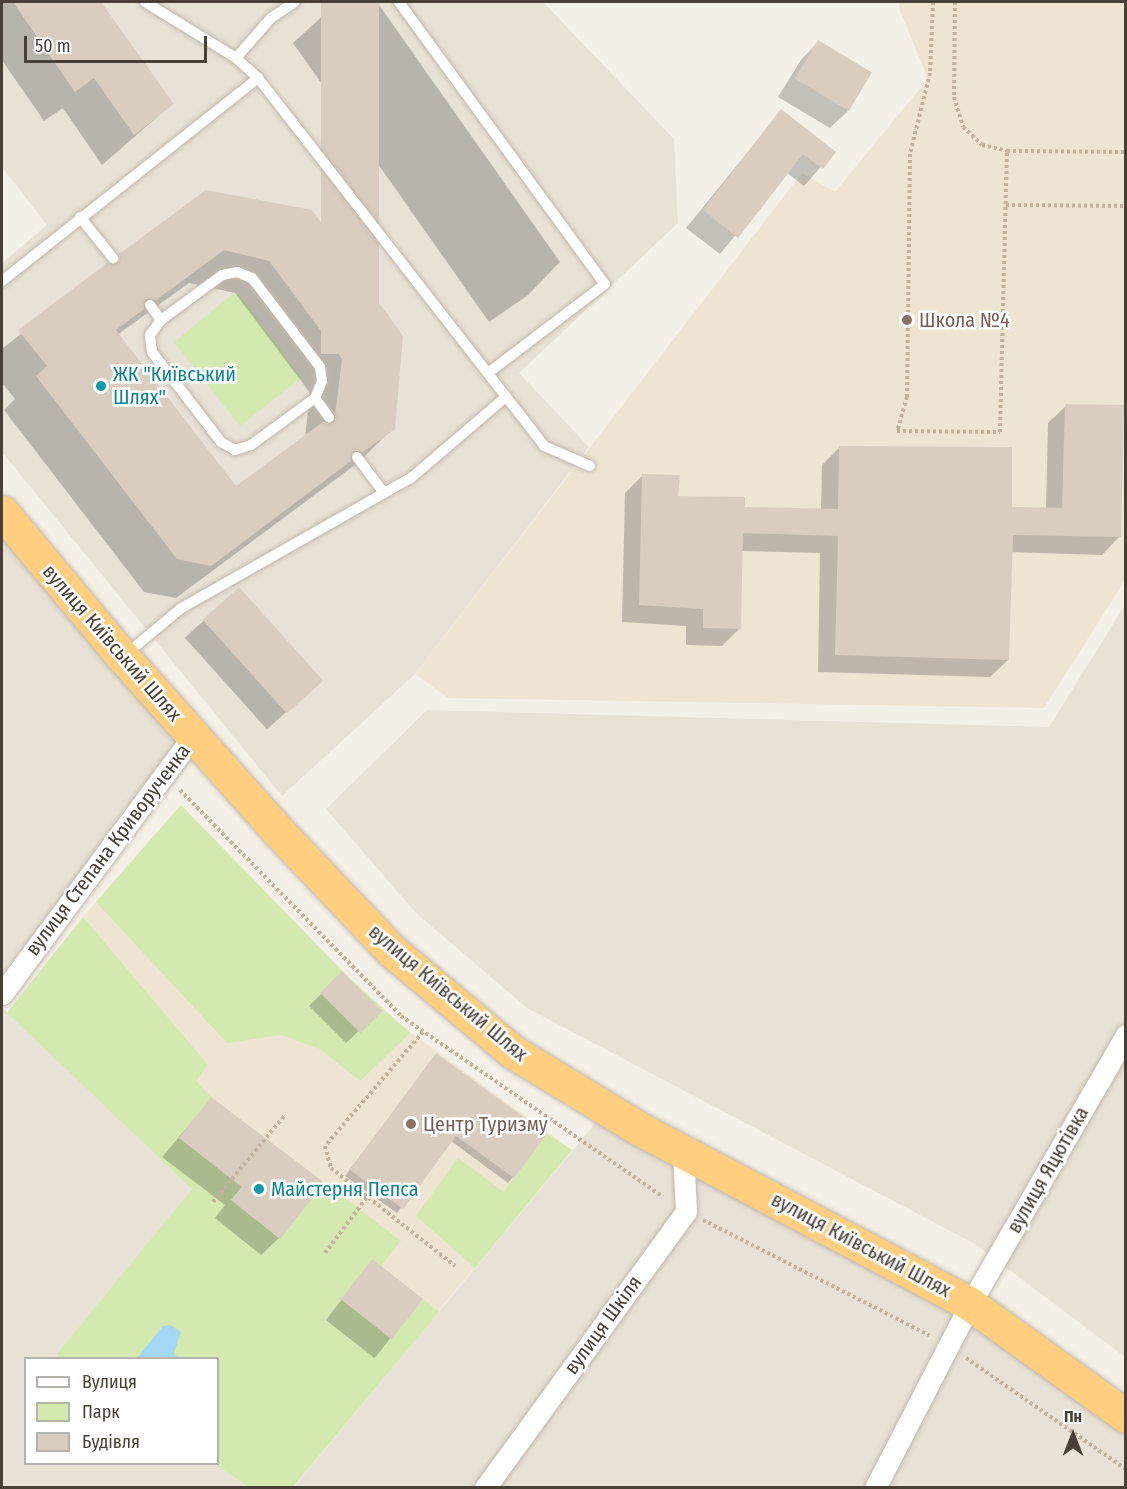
<!DOCTYPE html>
<meta charset="utf-8">
<style>
body{margin:0}
#map{position:relative;width:1127px;height:1489px;overflow:hidden;background:#f4f0e8;font-family:"Fira Sans Condensed",sans-serif}
div>[style]{position:absolute}
.residential>*{inset:0;background:#e8e1d6}
.education>*{inset:0;background:#eee4d2}
.green>*{inset:0;background:#d4e9b0}
.water>*{inset:0;background:#a4d8f2}
.shadow>*{inset:0;background:#0003;transform-origin:0 0}
.building>*{inset:0;background:#d9cdc0;transform-origin:0 0}
.path>*{height:4px;margin-top:-2px;transform-origin:0;background:repeating-linear-gradient(90deg,#c2b19b 0 3px,transparent 0 6px)}
.roads{filter:drop-shadow(0 0 2px #c0b7aa) drop-shadow(0 0 2px #c0b7aa)}
.service>*{height:10px;margin:-5px;padding:0 5px;transform-origin:5px;border-radius:5px;background:#fff}
.minor>*{height:21px;margin:-10.5px;padding:0 10.5px;transform-origin:10.5px;border-radius:10.5px;background:#fff}
.trunk>*{height:33px;margin:-16.5px;padding:0 16.5px;transform-origin:16.5px;border-radius:16.5px;background:#ffce7f}
.dots>*{width:16px;height:16px;translate:-50% -50%;box-sizing:border-box;border:3px solid #fff;border-radius:50%}
span{translate:-50% -50%;white-space:nowrap;text-align:center;line-height:1.15;-webkit-text-stroke:5px #fff;paint-order:stroke}
.education-label{font-size:20px;color:#785e54}
.left{translate:0 -50%;text-align:left}
.culture-label{font-size:20px;color:#0d838f}
.street-label{font-size:20px;color:#484036}
.frame{position:absolute;inset:0;border:3px solid #484036;pointer-events:none}
.legend{position:absolute;left:24px;top:1357px;width:195px;height:108px;box-sizing:border-box;background:#fff;border:2px solid #b6b3af;margin:0;padding:8px 10px;list-style:none;font-size:18px;color:#484036}
.legend li{display:flex;align-items:center;gap:12px;height:30px}
.legend b{width:30px;border:2px solid #b6b3af}
.north{position:absolute;left:1043px;top:1405px;width:60px;height:60px;-webkit-text-stroke:4px #fff;paint-order:stroke;rotate:0deg;font-size:16px;font-weight:700;line-height:24px;text-align:center;color:#484036}
.north::after{content:'';display:block;margin:auto;width:21px;height:27px;background:#484036;clip-path:polygon(50% 0,100% 100%,50% 72%,0 100%)}
.scale{position:absolute;left:24px;top:36px;width:183px;height:27px;box-sizing:border-box;border:3px solid #484036;border-top:0;padding-left:8px;font-size:18px;line-height:21px;white-space:nowrap;color:#484036;-webkit-text-stroke:4px #fff;paint-order:stroke}
</style>
<div id="map">
<div class="residential">
<i style="clip-path:polygon(2px 2px,543px 2px,674px 139px,678px 223px,519px 373px,589px 447px,415px 674px,282px 796px,2px 452px,2px 263px,47px 225px,2px 167px)"></i>
<i style="clip-path:polygon(2px 527px,188px 738px,2px 974px)"></i>
<i style="clip-path:polygon(1125px 605px,1125px 1357px,975px 1244px,527px 1008px,416px 913px,326px 809px,427px 710px,1049px 727px)"></i>
<i style="clip-path:polygon(2px 1007px,193px 1189px,56px 1355px,61px 1358px,26px 1358px,26px 1464px,214px 1464px,249px 1487px,2px 1487px)"></i>
<i style="clip-path:polygon(602px 1115px,813px 1222px,1125px 1421px,1125px 1487px,293px 1488px)"></i>
</div>
<div class="education">
<i style="clip-path:polygon(900px 2px,1125px 2px,1125px 580px,1044px 708px,448px 698px,415px 674px,802px 173px,835px 192px,928px 79px,899px 8px)"></i>
<i style="clip-path:polygon(181px 805px,382px 1011px,572px 1150px,293px 1487px,249px 1487px,214px 1464px,218px 1464px,218px 1358px,61px 1358px,56px 1355px,192px 1189px,7px 1013px,87px 912px)"></i>
</div>
<div class="green">
<i style="clip-path:polygon(234px 293px,240px 295px,301px 378px,240px 426px,174px 342px)"></i>
<i style="clip-path:polygon(181px 805px,342px 971px,410px 1033px,360px 1081px,320px 1049px,281px 1035px,227px 1043px,96px 902px)"></i>
<i style="clip-path:polygon(83px 917px,208px 1065px,196px 1081px,211px 1097px,179px 1138px,241px 1187px,231px 1200px,280px 1239px,325px 1183px,401px 1241px,381px 1266px,372px 1259px,341px 1299px,392px 1338px,423px 1299px,439px 1312px,293px 1487px,249px 1487px,214px 1464px,218px 1464px,218px 1358px,61px 1358px,56px 1355px,192px 1189px,7px 1013px)"></i>
<i style="clip-path:polygon(547px 1134px,572px 1150px,475px 1268px,416px 1216px,458px 1158px,504px 1192px)"></i>
</div>
<div class="water">
<i style="clip-path:polygon(170px 1325px,181px 1332px,174px 1353px,178px 1358px,137px 1358px,163px 1326px)"></i>
</div>
<div class="shadow">
<i style="clip-path:polygon(2px 2px,99px 2px,172px 104px,102px 165px,63px 108px,44px 121px,2px 60px)"></i>
<i style="clip-path:polygon(338px 2px,377px 2px,560px 262px,527px 296px,489px 322px,293px 43px)"></i>
<i style="clip-path:polygon(818px 42px,848px 111px,830px 128px,778px 97px,801px 60px)"></i>
<i style="clip-path:polygon(781px 111px,834px 152px,804px 186px,787px 173px,720px 254px,686px 228px)"></i>
<i style="clip-path:polygon(evenodd,311px 211px,393px 428px,359px 462px,176px 598px,144px 592px,4px 410px,15px 399px,2px 383px,2px 349px,120px 255px,311px 211px,189px 283px,235px 293px,310px 393px,305px 437px,236px 488px,117px 335px,189px 283px)"></i>
<i style="clip-path:polygon(1066px 406px,1119px 537px,1102px 555px,1011px 552px,1008px 660px,990px 677px,818px 672px,820px 553px,741px 551px,740px 628px,722px 646px,686px 645px,686px 626px,622px 622px,625px 493px,643px 475px,677px 497px,744px 508px,821px 510px,822px 465px,840px 447px,1011px 508px,1046px 509px,1048px 423px)"></i>
<i style="left:239px;top:589px;width:123px;height:73px;rotate:48deg"></i>
<i style="clip-path:polygon(342px 973px,368px 1022px,346px 1043px,309px 1006px)"></i>
<i style="clip-path:polygon(436px 1055px,513px 1177px,508px 1183px,451px 1141px,397px 1213px,345px 1176px)"></i>
<i style="clip-path:polygon(211px 1099px,279px 1238px,261px 1255px,215px 1218px,225px 1205px,162px 1157px)"></i>
<i style="left:372px;top:1261px;width:62px;height:75px;rotate:38deg"></i>
</div>
<div class="building">
<i style="clip-path:polygon(13px 2px,101px 2px,174px 104px,134px 135px,94px 78px,75px 92px)"></i>
<i style="left:321px;top:2px;width:58px;height:352px"></i>
<i style="left:818px;top:40px;width:63px;height:45px;rotate:31deg"></i>
<i style="clip-path:polygon(781px 109px,836px 152px,823px 169px,803px 154px,738px 238px,703px 210px)"></i>
<i style="clip-path:polygon(evenodd,206px 190px,312px 210px,403px 336px,395px 429px,363px 452px,353px 451px,351px 461px,211px 566px,177px 559px,36px 376px,47px 366px,18px 330px,107px 263px,117px 264px,119px 254px,206px 190px,224px 250px,269px 261px,342px 359px,334px 423px,323px 422px,236px 486px,116px 330px,144px 309px,145px 299px,156px 300px,224px 250px)"></i>
<i style="clip-path:polygon(1065px 404px,1124px 405px,1121px 537px,1013px 535px,1009px 660px,835px 655px,838px 536px,743px 533px,741px 629px,703px 628px,703px 609px,639px 605px,642px 474px,680px 475px,678px 496px,745px 497px,745px 507px,838px 509px,839px 446px,1012px 447px,1012px 507px,1062px 508px)"></i>
<i style="left:239px;top:587px;width:126px;height:49px;rotate:48deg"></i>
<i style="left:342px;top:971px;width:57px;height:31px;rotate:45deg"></i>
<i style="clip-path:polygon(436px 1053px,547px 1134px,514px 1178px,456px 1136px,403px 1209px,350px 1170px)"></i>
<i style="clip-path:polygon(211px 1097px,325px 1183px,280px 1239px,231px 1200px,242px 1187px,179px 1138px)"></i>
<i style="left:372px;top:1259px;width:65px;height:51px;rotate:38deg"></i>
</div>
<div class="path">
<i style="left:933px;top:2px;width:71px;rotate:92.4deg"></i>
<i style="left:930px;top:73px;width:83px;rotate:103.9deg"></i>
<i style="left:910px;top:154px;width:243px;rotate:90.7deg"></i>
<i style="left:907px;top:397px;width:35px;rotate:106deg"></i>
<i style="left:897px;top:431px;width:103px;rotate:0.6deg"></i>
<i style="left:1000px;top:432px;width:281px;rotate:-88.6deg"></i>
<i style="left:955px;top:2px;width:95px;rotate:90.6deg"></i>
<i style="left:954px;top:97px;width:31px;rotate:73deg"></i>
<i style="left:963px;top:127px;width:26px;rotate:43deg"></i>
<i style="left:982px;top:145px;width:26px;rotate:13deg"></i>
<i style="left:1007px;top:151px;width:119px;rotate:0.5deg"></i>
<i style="left:1006px;top:205px;width:120px;rotate:0.5deg"></i>
<i style="left:180px;top:790px;width:316px;rotate:45.6deg"></i>
<i style="left:401px;top:1016px;width:318px;rotate:34.6deg"></i>
<i style="left:423px;top:1032px;width:150px;rotate:130.7deg"></i>
<i style="left:325px;top:1146px;width:23px;rotate:75deg"></i>
<i style="left:331px;top:1168px;width:158px;rotate:38.3deg"></i>
<i style="left:213px;top:1202px;width:113px;rotate:-50.4deg"></i>
<i style="left:703px;top:1220px;width:254px;rotate:27deg"></i>
<i style="left:325px;top:1253px;width:70px;rotate:-53.1deg"></i>
<i style="left:966px;top:1358px;width:195px;rotate:34.8deg"></i>
</div>
<div class="roads">
<div class="service">
<i style="left:145px;top:2px;width:107px;rotate:31.6deg"></i>
<i style="left:236px;top:58px;width:30px;rotate:42deg"></i>
<i style="left:258px;top:78px;width:466px;rotate:52.1deg"></i>
<i style="left:544px;top:446px;width:50px;rotate:23.5deg"></i>
<i style="left:399px;top:2px;width:349px;rotate:53.9deg"></i>
<i style="left:605px;top:284px;width:147px;rotate:142.7deg"></i>
<i style="left:236px;top:58px;width:53px;rotate:-48.8deg"></i>
<i style="left:271px;top:18px;width:29px;rotate:-34deg"></i>
<i style="left:80px;top:217px;width:53px;rotate:51.2deg"></i>
<i style="left:237px;top:272px;width:16px;rotate:22deg"></i>
<i style="left:252px;top:278px;width:112px;rotate:52.6deg"></i>
<i style="left:320px;top:367px;width:14px;rotate:82deg"></i>
<i style="left:322px;top:381px;width:18px;rotate:112deg"></i>
<i style="left:315px;top:398px;width:79px;rotate:143.7deg"></i>
<i style="left:251px;top:445px;width:17px;rotate:163deg"></i>
<i style="left:235px;top:450px;width:16px;rotate:-150deg"></i>
<i style="left:221px;top:442px;width:113px;rotate:-127.5deg"></i>
<i style="left:152px;top:352px;width:17px;rotate:-97deg"></i>
<i style="left:150px;top:335px;width:19px;rotate:-54deg"></i>
<i style="left:161px;top:320px;width:76px;rotate:-36.4deg"></i>
<i style="left:222px;top:275px;width:15px;rotate:-11deg"></i>
<i style="left:2px;top:281px;width:327px;rotate:-38.4deg"></i>
<i style="left:150px;top:305px;width:19px;rotate:54deg"></i>
<i style="left:315px;top:398px;width:24px;rotate:54deg"></i>
<i style="left:357px;top:457px;width:45px;rotate:53.1deg"></i>
<i style="left:125px;top:655px;width:72px;rotate:-39.9deg"></i>
<i style="left:180px;top:609px;width:266px;rotate:-29.6deg"></i>
<i style="left:411px;top:478px;width:125px;rotate:-40.5deg"></i>
</div>
<div class="minor">
<i style="left:2px;top:994px;width:321px;rotate:-53.5deg"></i>
<i style="left:485px;top:1488px;width:342px;rotate:-54deg"></i>
<i style="left:686px;top:1211px;width:59px;rotate:-92.9deg"></i>
<i style="left:875px;top:1488px;width:207px;rotate:-62.7deg"></i>
<i style="left:970px;top:1304px;width:311px;rotate:-59.9deg"></i>
</div>
<div class="trunk">
<i style="left:2px;top:512px;width:189px;rotate:50.2deg"></i>
<i style="left:123px;top:657px;width:233px;rotate:48.3deg"></i>
<i style="left:278px;top:831px;width:166px;rotate:46.5deg"></i>
<i style="left:392px;top:951px;width:158px;rotate:39.9deg"></i>
<i style="left:513px;top:1052px;width:146px;rotate:31.3deg"></i>
<i style="left:638px;top:1128px;width:376px;rotate:27.9deg"></i>
<i style="left:970px;top:1304px;width:192px;rotate:35.7deg"></i>
</div>
</div>
<div class="dots">
<i style="left:907px;top:320px;background:#8d6e63"></i>
<i style="left:101px;top:386px;background:#0f9aa8"></i>
<i style="left:411px;top:1124px;background:#8d6e63"></i>
<i style="left:259px;top:1189px;background:#0f9aa8"></i>
</div>
<div class="education-label">
<span class="left" style="left:919px;top:320px">Школа №4</span>
<span class="left" style="left:423px;top:1124px">Центр Туризму</span>
</div>
<div class="culture-label">
<span class="left" style="left:113px;top:386px">ЖК "Київський<br>Шлях"</span>
<span class="left" style="left:271px;top:1189px">Майстерня Пепса</span>
</div>
<div class="street-label">
<span style="left:112px;top:643px;rotate:49deg">вулиця Київський Шлях</span>
<span style="left:108px;top:850px;rotate:-53deg">вулиця Степана Криворученка</span>
<span style="left:448px;top:993px;rotate:40deg">вулиця Київський Шлях</span>
<span style="left:1048px;top:1170px;rotate:-60deg">вулиця Яцютівка</span>
<span style="left:861px;top:1245px;rotate:28deg">вулиця Київський Шлях</span>
<span style="left:603px;top:1325px;rotate:-54deg">вулиця Шкіля</span>
</div>
<div class="frame"></div>
<ul class="legend">
<li><b style="height:8px;background:#fff"></b>Вулиця</li>
<li><b style="height:16px;background:#d4e9b0"></b>Парк</li>
<li><b style="height:16px;background:#d9cdc0"></b>Будівля</li>
</ul>
<div class="north">Пн</div>
<div class="scale">50 m</div>
</div>
